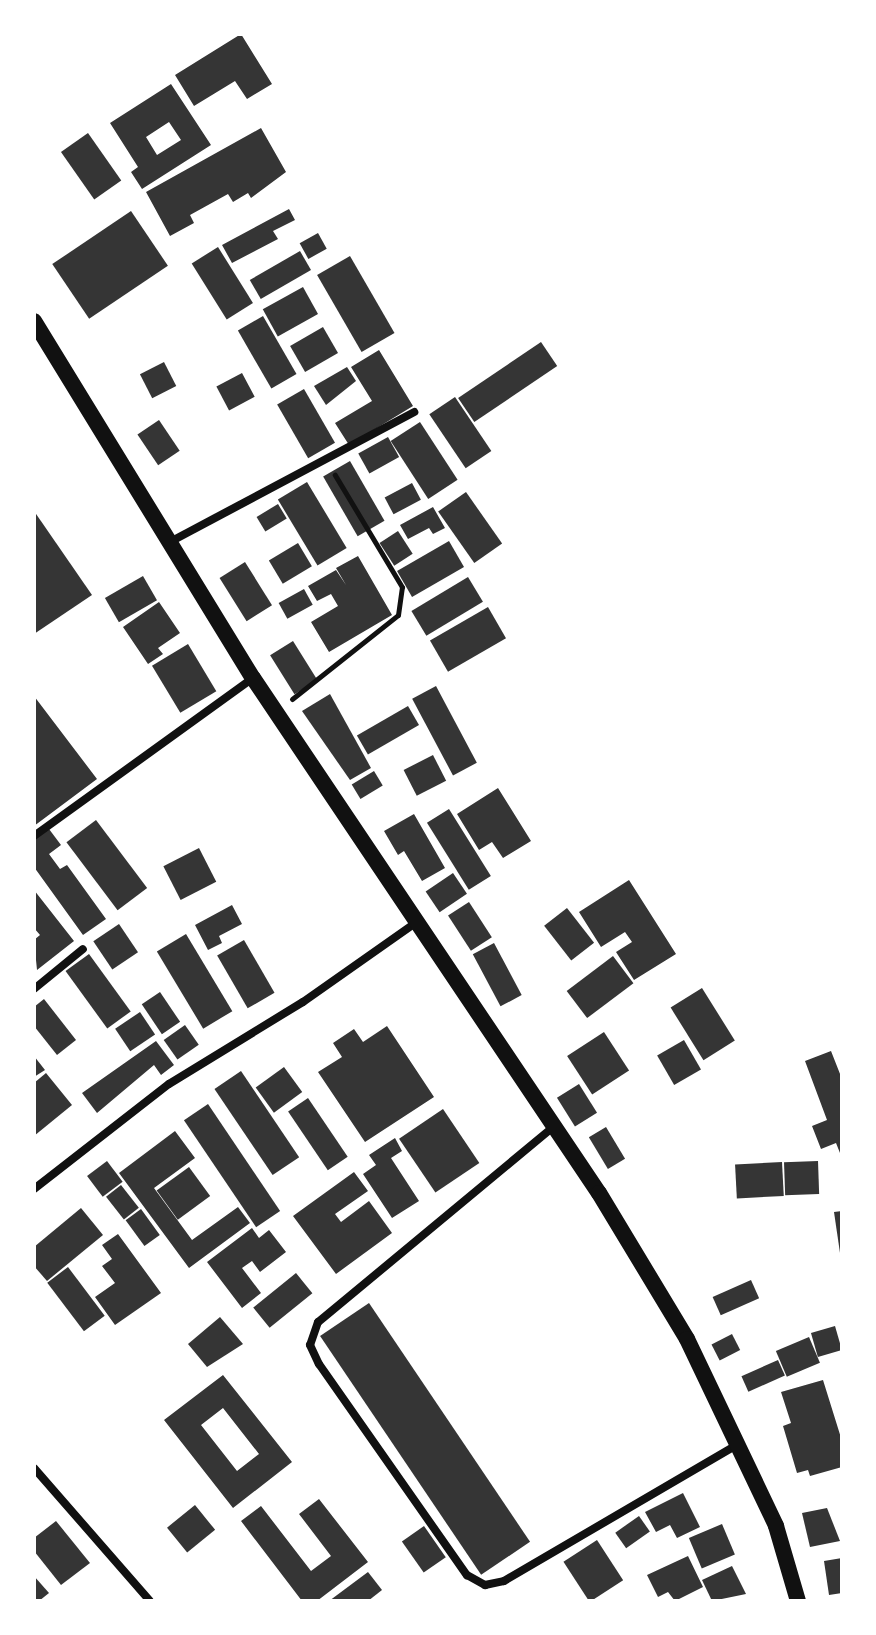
<!DOCTYPE html>
<style>
body{margin:0}
#map{position:relative;width:876px;height:1635px;overflow:hidden;background:#fff;font-family:"PT Sans Narrow",sans-serif}
div>[style]{position:absolute}
.building>*{inset:0;background:#353535;transform-origin:0 0}
.path>*{height:5px;margin:-2.5px;padding:0 2.5px;transform-origin:2.5px;border-radius:2.5px;background:#111}
.minor>*{height:8px;margin:-4px;padding:0 4px;transform-origin:4px;border-radius:4px;background:#111}
.secondary>*{height:16px;margin:-8px;padding:0 8px;transform-origin:8px;border-radius:8px;background:#111}
span{translate:-50% -50%;white-space:nowrap;text-align:center;line-height:1.15;-webkit-text-stroke:6px #fff;paint-order:stroke}
.frame{position:absolute;inset:0;border:36px solid #fff;pointer-events:none}
</style>
<div id="map">
<div class="building">
<i style="clip-path:polygon(241px 34px,272px 84px,247px 99px,235px 81px,194px 106px,175px 75px)"></i>
<i style="clip-path:polygon(evenodd,171px 84px,211px 145px,142px 189px,131px 172px,138px 167px,110px 123px,171px 84px,169px 122px,181px 140px,157px 155px,146px 137px,169px 122px)"></i>
<i style="clip-path:polygon(261px 128px,286px 172px,251px 198px,248px 193px,233px 202px,228px 194px,190px 215px,194px 223px,170px 236px,146px 192px)"></i>
<i style="left:88px;top:133px;width:58px;height:33px;rotate:55deg"></i>
<i style="clip-path:polygon(289px 209px,295px 220px,273px 231px,278px 239px,232px 263px,222px 245px)"></i>
<i style="left:131px;top:211px;width:66px;height:95px;rotate:56deg"></i>
<i style="left:318px;top:233px;width:18px;height:21px;rotate:61deg"></i>
<i style="left:218px;top:247px;width:66px;height:31px;rotate:58deg"></i>
<i style="left:300px;top:251px;width:22px;height:58px;rotate:60deg"></i>
<i style="left:350px;top:256px;width:89px;height:38px;rotate:60deg"></i>
<i style="left:303px;top:287px;width:31px;height:46px;rotate:61deg"></i>
<i style="left:263px;top:316px;width:67px;height:29px;rotate:60deg"></i>
<i style="left:323px;top:327px;width:30px;height:38px;rotate:60deg"></i>
<i style="left:541px;top:342px;width:29px;height:100px;rotate:56deg"></i>
<i style="clip-path:polygon(379px 350px,413px 406px,349px 445px,335px 423px,372px 401px,351px 367px)"></i>
<i style="left:164px;top:362px;width:27px;height:27px;rotate:63deg"></i>
<i style="clip-path:polygon(347px 367px,356px 381px,326px 405px,314px 386px)"></i>
<i style="left:242px;top:373px;width:27px;height:29px;rotate:62deg"></i>
<i style="left:304px;top:389px;width:62px;height:31px;rotate:60deg"></i>
<i style="left:455px;top:397px;width:65px;height:31px;rotate:56deg"></i>
<i style="left:159px;top:420px;width:37px;height:26px;rotate:56deg"></i>
<i style="left:420px;top:422px;width:69px;height:35px;rotate:57deg"></i>
<i style="left:388px;top:437px;width:23px;height:34px;rotate:61deg"></i>
<i style="left:350px;top:461px;width:69px;height:31px;rotate:60deg"></i>
<i style="left:307px;top:482px;width:77px;height:34px;rotate:59deg"></i>
<i style="left:412px;top:483px;width:19px;height:31px;rotate:62deg"></i>
<i style="left:466px;top:492px;width:63px;height:34px;rotate:55deg"></i>
<i style="left:278px;top:504px;width:17px;height:25px;rotate:59deg"></i>
<i style="clip-path:polygon(433px 507px,445px 528px,433px 534px,429px 528px,408px 539px,400px 525px)"></i>
<i style="clip-path:polygon(34px 511px,92px 595px,34px 634px)"></i>
<i style="left:398px;top:531px;width:27px;height:22px;rotate:57deg"></i>
<i style="left:449px;top:541px;width:30px;height:60px;rotate:60deg"></i>
<i style="left:298px;top:543px;width:27px;height:34px;rotate:59deg"></i>
<i style="clip-path:polygon(358px 556px,392px 615px,329px 652px,311px 622px,338px 606px,331px 594px,317px 601px,308px 586px,336px 570px,346px 585px,336px 568px)"></i>
<i style="left:245px;top:562px;width:51px;height:30px;rotate:58deg"></i>
<i style="left:143px;top:576px;width:28px;height:44px;rotate:60deg"></i>
<i style="left:468px;top:577px;width:29px;height:66px;rotate:59deg"></i>
<i style="left:304px;top:589px;width:18px;height:29px;rotate:61deg"></i>
<i style="clip-path:polygon(159px 602px,180px 633px,158px 648px,163px 654px,148px 664px,123px 627px)"></i>
<i style="left:488px;top:607px;width:36px;height:67px;rotate:60deg"></i>
<i style="left:293px;top:641px;width:46px;height:27px;rotate:58deg"></i>
<i style="left:188px;top:644px;width:55px;height:42px;rotate:59deg"></i>
<i style="left:436px;top:686px;width:87px;height:27px;rotate:62deg"></i>
<i style="clip-path:polygon(330px 694px,371px 768px,350px 780px,302px 711px)"></i>
<i style="clip-path:polygon(34px 696px,97px 779px,34px 826px,36px 792px)"></i>
<i style="left:408px;top:706px;width:22px;height:59px;rotate:60deg"></i>
<i style="left:433px;top:755px;width:29px;height:33px;rotate:63deg"></i>
<i style="left:374px;top:771px;width:17px;height:26px;rotate:59deg"></i>
<i style="clip-path:polygon(498px 788px,531px 841px,503px 858px,492px 842px,479px 850px,457px 814px)"></i>
<i style="left:449px;top:809px;width:79px;height:26px;rotate:58deg"></i>
<i style="clip-path:polygon(414px 814px,445px 868px,422px 881px,404px 851px,398px 855px,384px 831px)"></i>
<i style="left:96px;top:820px;width:85px;height:37px;rotate:53deg"></i>
<i style="clip-path:polygon(49px 829px,61px 845px,49px 854px,60px 869px,67px 865px,106px 919px,83px 935px,34px 867px,34px 840px)"></i>
<i style="left:199px;top:848px;width:38px;height:40px;rotate:63deg"></i>
<i style="left:453px;top:873px;width:25px;height:33px;rotate:56deg"></i>
<i style="clip-path:polygon(629px 880px,676px 954px,634px 980px,616px 952px,632px 942px,625px 932px,601px 947px,579px 912px)"></i>
<i style="clip-path:polygon(34px 890px,74px 941px,37px 970px,34px 940px,40px 935px,34px 928px)"></i>
<i style="left:469px;top:902px;width:42px;height:25px;rotate:57deg"></i>
<i style="clip-path:polygon(232px 905px,242px 924px,219px 936px,222px 943px,208px 950px,195px 925px)"></i>
<i style="left:567px;top:908px;width:44px;height:29px;rotate:52deg"></i>
<i style="left:119px;top:924px;width:34px;height:31px;rotate:56deg"></i>
<i style="left:186px;top:934px;width:90px;height:34px;rotate:59deg"></i>
<i style="left:244px;top:940px;width:61px;height:31px;rotate:60deg"></i>
<i style="left:494px;top:943px;width:59px;height:24px;rotate:62deg"></i>
<i style="left:89px;top:954px;width:71px;height:29px;rotate:54deg"></i>
<i style="left:613px;top:956px;width:34px;height:58px;rotate:53deg"></i>
<i style="left:702px;top:988px;width:62px;height:37px;rotate:58deg"></i>
<i style="left:160px;top:992px;width:36px;height:22px;rotate:56deg"></i>
<i style="clip-path:polygon(44px 999px,76px 1040px,57px 1055px,34px 1026px,34px 1007px)"></i>
<i style="left:140px;top:1012px;width:27px;height:30px;rotate:56deg"></i>
<i style="left:185px;top:1025px;width:24px;height:26px;rotate:55deg"></i>
<i style="clip-path:polygon(387px 1026px,434px 1097px,365px 1142px,318px 1072px,342px 1057px,333px 1043px,354px 1029px,363px 1042px)"></i>
<i style="left:604px;top:1032px;width:46px;height:44px;rotate:57deg"></i>
<i style="left:684px;top:1040px;width:34px;height:31px;rotate:60deg"></i>
<i style="clip-path:polygon(156px 1041px,174px 1065px,161px 1075px,154px 1065px,97px 1113px,82px 1093px)"></i>
<i style="clip-path:polygon(831px 1051px,842px 1079px,842px 1158px,836px 1143px,821px 1149px,812px 1126px,827px 1120px,805px 1061px)"></i>
<i style="clip-path:polygon(34px 1056px,45px 1070px,34px 1077px)"></i>
<i style="left:284px;top:1067px;width:31px;height:35px;rotate:54deg"></i>
<i style="left:241px;top:1071px;width:104px;height:32px;rotate:56deg"></i>
<i style="clip-path:polygon(46px 1073px,72px 1105px,34px 1136px,34px 1083px)"></i>
<i style="left:579px;top:1084px;width:34px;height:26px;rotate:58deg"></i>
<i style="left:308px;top:1098px;width:71px;height:24px;rotate:56deg"></i>
<i style="left:208px;top:1104px;width:129px;height:29px;rotate:56deg"></i>
<i style="left:443px;top:1109px;width:65px;height:53px;rotate:56deg"></i>
<i style="left:606px;top:1127px;width:37px;height:20px;rotate:59deg"></i>
<i style="clip-path:polygon(175px 1131px,195px 1158px,154px 1188px,192px 1240px,238px 1207px,250px 1223px,189px 1268px,119px 1173px)"></i>
<i style="clip-path:polygon(395px 1138px,402px 1151px,391px 1158px,419px 1201px,392px 1218px,363px 1174px,376px 1165px,369px 1155px)"></i>
<i style="left:107px;top:1161px;width:26px;height:25px;rotate:53deg"></i>
<i style="left:818px;top:1161px;width:33px;height:34px;rotate:88deg"></i>
<i style="left:782px;top:1162px;width:34px;height:47px;rotate:87deg"></i>
<i style="left:189px;top:1167px;width:36px;height:40px;rotate:54deg"></i>
<i style="clip-path:polygon(354px 1172px,368px 1191px,335px 1214px,341px 1222px,369px 1201px,392px 1233px,336px 1274px,293px 1216px)"></i>
<i style="left:121px;top:1185px;width:29px;height:19px;rotate:52deg"></i>
<i style="clip-path:polygon(81px 1208px,103px 1235px,47px 1281px,34px 1266px,34px 1247px)"></i>
<i style="left:141px;top:1209px;width:32px;height:19px;rotate:54deg"></i>
<i style="clip-path:polygon(842px 1211px,842px 1253px,840px 1253px,834px 1212px)"></i>
<i style="clip-path:polygon(252px 1228px,259px 1238px,269px 1230px,286px 1252px,260px 1272px,252px 1261px,242px 1268px,261px 1293px,242px 1308px,207px 1262px)"></i>
<i style="clip-path:polygon(118px 1234px,161px 1293px,115px 1325px,95px 1297px,115px 1283px,102px 1266px,112px 1259px,102px 1245px)"></i>
<i style="left:68px;top:1267px;width:61px;height:26px;rotate:53deg"></i>
<i style="left:296px;top:1273px;width:26px;height:55px;rotate:51deg"></i>
<i style="left:751px;top:1280px;width:20px;height:42px;rotate:66deg"></i>
<i style="left:369px;top:1303px;width:288px;height:59px;rotate:56deg"></i>
<i style="clip-path:polygon(220px 1317px,243px 1344px,207px 1367px,188px 1344px)"></i>
<i style="left:835px;top:1326px;width:25px;height:25px;rotate:74deg"></i>
<i style="left:732px;top:1334px;width:18px;height:23px;rotate:63deg"></i>
<i style="left:809px;top:1337px;width:28px;height:36px;rotate:67deg"></i>
<i style="left:778px;top:1360px;width:17px;height:40px;rotate:66deg"></i>
<i style="clip-path:polygon(evenodd,223px 1375px,292px 1462px,233px 1508px,164px 1420px,223px 1375px,223px 1408px,259px 1454px,237px 1471px,201px 1425px,223px 1408px)"></i>
<i style="clip-path:polygon(823px 1380px,842px 1441px,842px 1467px,810px 1476px,808px 1470px,797px 1473px,783px 1426px,791px 1423px,781px 1392px)"></i>
<i style="clip-path:polygon(683px 1493px,700px 1527px,677px 1538px,670px 1525px,656px 1532px,645px 1512px)"></i>
<i style="clip-path:polygon(319px 1499px,368px 1562px,317px 1601px,302px 1601px,241px 1521px,261px 1506px,311px 1571px,331px 1556px,299px 1514px)"></i>
<i style="left:195px;top:1505px;width:32px;height:36px;rotate:51deg"></i>
<i style="clip-path:polygon(827px 1508px,840px 1541px,810px 1547px,802px 1513px)"></i>
<i style="left:639px;top:1516px;width:19px;height:29px;rotate:55deg"></i>
<i style="clip-path:polygon(56px 1521px,90px 1563px,61px 1585px,34px 1551px,34px 1538px)"></i>
<i style="left:722px;top:1524px;width:33px;height:36px;rotate:67deg"></i>
<i style="left:424px;top:1526px;width:38px;height:27px;rotate:55deg"></i>
<i style="left:597px;top:1540px;width:48px;height:40px;rotate:57deg"></i>
<i style="clip-path:polygon(688px 1556px,703px 1587px,675px 1601px,668px 1592px,658px 1597px,647px 1575px)"></i>
<i style="clip-path:polygon(842px 1558px,842px 1593px,829px 1595px,824px 1561px)"></i>
<i style="clip-path:polygon(732px 1566px,746px 1594px,712px 1601px,702px 1580px)"></i>
<i style="clip-path:polygon(368px 1572px,382px 1590px,368px 1601px,329px 1601px)"></i>
<i style="clip-path:polygon(34px 1576px,49px 1593px,39px 1601px,34px 1601px)"></i>
</div>
<div class="path">
<i style="left:292px;top:699px;width:135px;rotate:-38.4deg"></i>
<i style="left:398px;top:615px;width:28px;rotate:-82deg"></i>
<i style="left:402px;top:587px;width:131px;rotate:-120.9deg"></i>
</div>
<div class="minor">
<i style="left:168px;top:543px;width:279px;rotate:-28deg"></i>
<i style="left:34px;top:836px;width:270px;rotate:-35.8deg"></i>
<i style="left:34px;top:989px;width:63px;rotate:-39.2deg"></i>
<i style="left:552px;top:1128px;width:304px;rotate:140.3deg"></i>
<i style="left:318px;top:1322px;width:24px;rotate:109deg"></i>
<i style="left:310px;top:1345px;width:21px;rotate:65deg"></i>
<i style="left:319px;top:1364px;width:258px;rotate:55deg"></i>
<i style="left:467px;top:1575px;width:21px;rotate:29deg"></i>
<i style="left:485px;top:1585px;width:19px;rotate:-12deg"></i>
<i style="left:504px;top:1581px;width:271px;rotate:-30.3deg"></i>
<i style="left:34px;top:1189px;width:171px;rotate:-37.9deg"></i>
<i style="left:169px;top:1084px;width:157px;rotate:-31.5deg"></i>
<i style="left:303px;top:1002px;width:136px;rotate:-35.1deg"></i>
<i style="left:34px;top:1468px;width:176px;rotate:48.9deg"></i>
</div>
<div class="secondary">
<i style="left:34px;top:321px;width:419px;rotate:58.5deg"></i>
<i style="left:253px;top:678px;width:620px;rotate:56.11deg"></i>
<i style="left:599px;top:1193px;width:170px;rotate:58.9deg"></i>
<i style="left:687px;top:1339px;width:207px;rotate:64.5deg"></i>
<i style="left:776px;top:1526px;width:78px;rotate:73.7deg"></i>
</div>
<div class="frame"></div>
</div>
